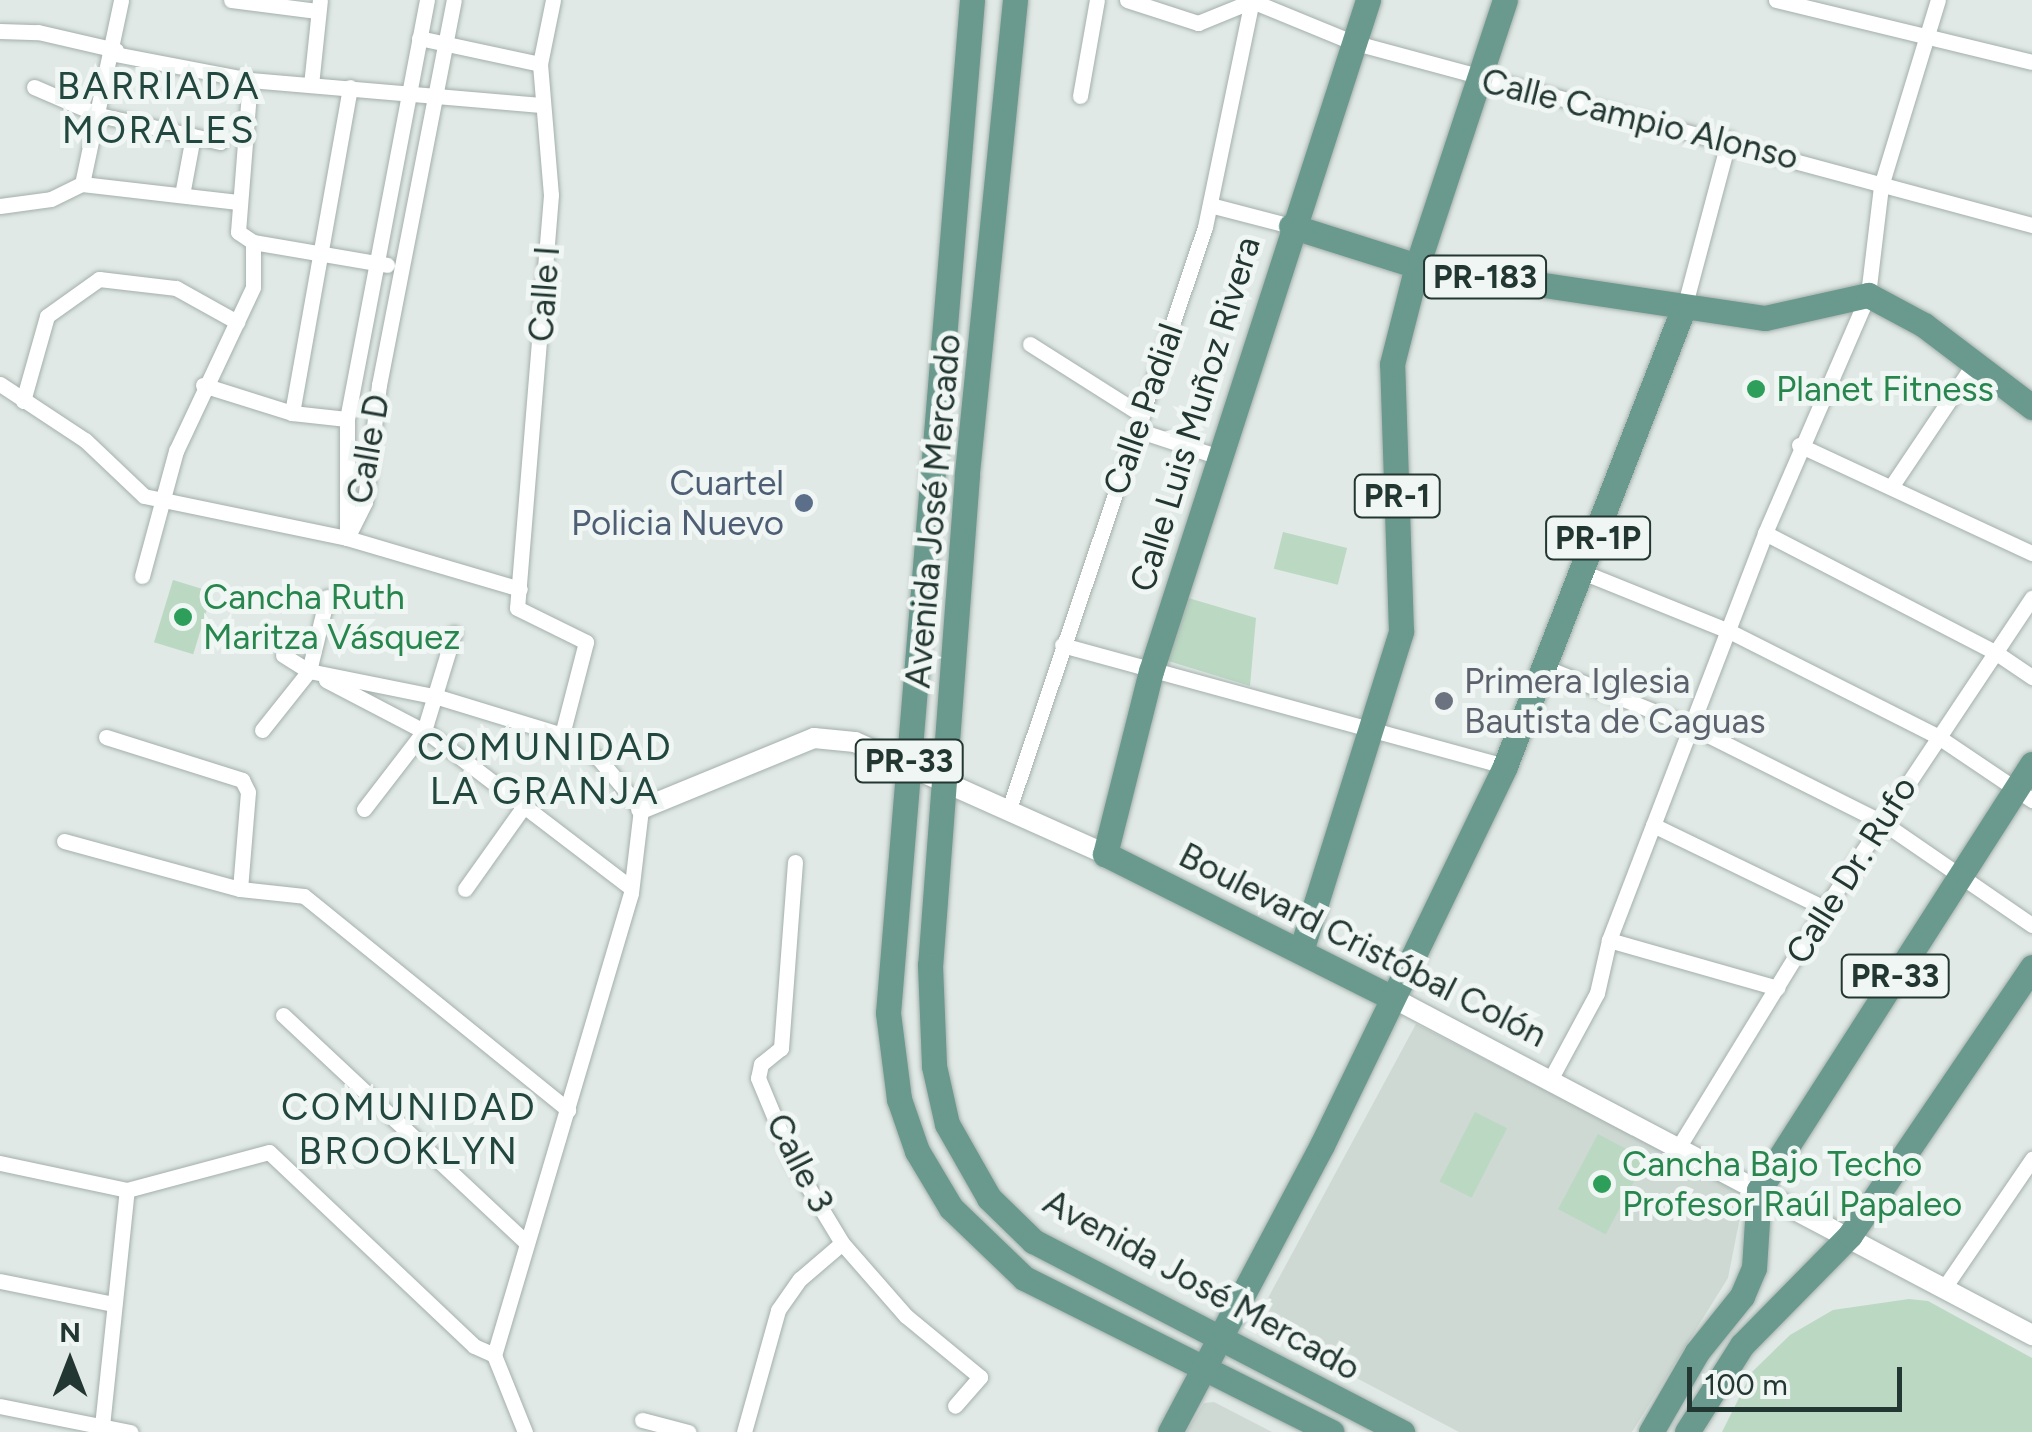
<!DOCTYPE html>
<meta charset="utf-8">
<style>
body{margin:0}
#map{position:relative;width:2032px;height:1432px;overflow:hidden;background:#e0e9e5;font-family:Figtree,sans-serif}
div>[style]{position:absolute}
.built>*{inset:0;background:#cfd9d4}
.green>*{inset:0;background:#bbd8c3;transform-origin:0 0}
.roads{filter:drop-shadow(0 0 2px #a4b0ac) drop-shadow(0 0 2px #a4b0ac)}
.minor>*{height:15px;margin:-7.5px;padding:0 7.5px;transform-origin:7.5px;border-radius:7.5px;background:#fff}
.tertiary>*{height:20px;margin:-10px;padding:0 10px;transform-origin:10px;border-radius:10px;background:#fff}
.primary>*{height:25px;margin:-12.5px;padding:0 12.5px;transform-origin:12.5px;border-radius:12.5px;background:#6a998e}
.dots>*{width:28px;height:28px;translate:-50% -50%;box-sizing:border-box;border:5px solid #f0f6f3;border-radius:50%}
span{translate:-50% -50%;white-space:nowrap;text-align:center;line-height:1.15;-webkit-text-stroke:10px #f0f6f3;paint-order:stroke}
.shield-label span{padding:2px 8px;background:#f0f6f3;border:2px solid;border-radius:8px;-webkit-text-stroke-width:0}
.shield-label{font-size:32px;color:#233732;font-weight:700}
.street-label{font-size:35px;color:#233732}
.leisure-label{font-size:35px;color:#27864d}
.left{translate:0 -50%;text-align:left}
.service-label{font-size:35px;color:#4e5e75}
.right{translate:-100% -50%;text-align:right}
.worship-label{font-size:35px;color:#5b616d}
.neighbourhood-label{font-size:38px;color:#21473e;letter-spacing:2.5px}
.north{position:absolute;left:20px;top:1312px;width:100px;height:100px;-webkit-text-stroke:8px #f0f6f3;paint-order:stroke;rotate:0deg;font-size:28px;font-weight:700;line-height:40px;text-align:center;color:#233732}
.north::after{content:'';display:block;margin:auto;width:35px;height:45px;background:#233732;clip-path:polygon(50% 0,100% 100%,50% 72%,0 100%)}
.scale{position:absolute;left:1687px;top:1367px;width:215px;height:45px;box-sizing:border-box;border:5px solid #233732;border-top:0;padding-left:12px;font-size:30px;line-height:35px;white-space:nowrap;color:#233732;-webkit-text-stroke:8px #f0f6f3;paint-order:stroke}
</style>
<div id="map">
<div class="built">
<i style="clip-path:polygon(1416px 1024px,1745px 1192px,1728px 1278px,1632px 1432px,1459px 1432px,1254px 1324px)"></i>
<i style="clip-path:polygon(1214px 1402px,1272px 1432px,1186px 1432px,1204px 1403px)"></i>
</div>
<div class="green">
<i style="left:1283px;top:532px;width:66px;height:38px;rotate:14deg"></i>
<i style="left:173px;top:580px;width:41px;height:65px;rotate:17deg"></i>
<i style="clip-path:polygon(1185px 597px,1256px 618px,1250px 686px,1165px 660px)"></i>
<i style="left:1475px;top:1112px;width:36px;height:78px;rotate:27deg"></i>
<i style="left:1598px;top:1134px;width:54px;height:85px;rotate:28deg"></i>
<i style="clip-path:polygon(1909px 1299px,1928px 1301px,2032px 1358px,2032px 1432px,1722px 1432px,1752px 1372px,1790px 1335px,1833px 1310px)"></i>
</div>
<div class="roads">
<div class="minor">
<i style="left:231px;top:0;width:87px;rotate:7.3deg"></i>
<i style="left:553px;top:0;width:65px;rotate:101.5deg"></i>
<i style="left:540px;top:64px;width:131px;rotate:85.2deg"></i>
<i style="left:551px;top:195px;width:414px;rotate:94.7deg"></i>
<i style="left:517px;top:608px;width:77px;rotate:26.2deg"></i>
<i style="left:586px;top:642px;width:96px;rotate:104.5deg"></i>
<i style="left:1127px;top:0;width:75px;rotate:17.9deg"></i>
<i style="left:1198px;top:23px;width:58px;rotate:-22.2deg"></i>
<i style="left:1252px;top:1px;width:108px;rotate:22.3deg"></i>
<i style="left:1352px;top:42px;width:704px;rotate:15.06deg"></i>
<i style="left:1776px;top:0;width:263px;rotate:13.6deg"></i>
<i style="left:0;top:31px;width:38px;rotate:2deg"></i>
<i style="left:38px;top:32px;width:80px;rotate:13deg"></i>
<i style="left:419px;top:38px;width:124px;rotate:12.1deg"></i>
<i style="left:115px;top:54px;width:137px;rotate:10.9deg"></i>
<i style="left:250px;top:80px;width:292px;rotate:4.9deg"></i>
<i style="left:311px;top:85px;width:85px;rotate:-84deg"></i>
<i style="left:34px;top:87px;width:71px;rotate:23.3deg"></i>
<i style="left:99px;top:115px;width:124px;rotate:12.6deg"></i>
<i style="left:1080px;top:96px;width:97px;rotate:-80deg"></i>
<i style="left:82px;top:184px;width:157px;rotate:6.6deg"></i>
<i style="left:182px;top:195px;width:60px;rotate:-79.4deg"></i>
<i style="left:1210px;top:205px;width:84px;rotate:14.5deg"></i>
<i style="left:0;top:206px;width:51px;rotate:-7.8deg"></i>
<i style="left:51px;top:199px;width:34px;rotate:-26deg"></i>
<i style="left:82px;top:184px;width:188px;rotate:-78deg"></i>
<i style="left:253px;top:242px;width:136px;rotate:9.7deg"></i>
<i style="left:1684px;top:308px;width:175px;rotate:-75.1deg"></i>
<i style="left:1030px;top:344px;width:133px;rotate:32.4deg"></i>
<i style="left:0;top:384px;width:102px;rotate:33.4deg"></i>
<i style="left:85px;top:440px;width:81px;rotate:43.5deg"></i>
<i style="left:144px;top:496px;width:207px;rotate:11.7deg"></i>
<i style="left:347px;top:538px;width:180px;rotate:16.4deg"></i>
<i style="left:203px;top:385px;width:93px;rotate:17.5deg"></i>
<i style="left:292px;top:413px;width:55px;rotate:6.2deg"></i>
<i style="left:23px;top:401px;width:88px;rotate:-74.2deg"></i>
<i style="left:47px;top:316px;width:64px;rotate:-35.4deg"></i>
<i style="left:99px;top:279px;width:78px;rotate:6.7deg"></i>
<i style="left:176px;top:288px;width:70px;rotate:29.1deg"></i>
<i style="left:292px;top:413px;width:331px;rotate:-79.9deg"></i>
<i style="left:1137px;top:430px;width:86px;rotate:18.2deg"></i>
<i style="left:1799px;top:445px;width:257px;rotate:24.9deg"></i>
<i style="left:1893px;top:484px;width:147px;rotate:-56.1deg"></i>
<i style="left:1765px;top:533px;width:259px;rotate:27.4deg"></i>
<i style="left:1995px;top:652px;width:45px;rotate:34deg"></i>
<i style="left:347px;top:538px;width:40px;rotate:-63.4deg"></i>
<i style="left:365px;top:502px;width:118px;rotate:-83.2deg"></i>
<i style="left:379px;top:385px;width:392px;rotate:-79deg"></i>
<i style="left:347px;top:538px;width:119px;rotate:-90deg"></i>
<i style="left:347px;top:419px;width:427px;rotate:-79.2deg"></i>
<i style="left:1585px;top:573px;width:157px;rotate:22deg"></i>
<i style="left:1731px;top:632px;width:231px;rotate:26.8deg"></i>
<i style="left:1937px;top:736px;width:115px;rotate:34deg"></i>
<i style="left:142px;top:576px;width:130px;rotate:-74.8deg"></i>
<i style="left:176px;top:451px;width:181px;rotate:-64.8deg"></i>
<i style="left:253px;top:287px;width:45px;rotate:-90deg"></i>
<i style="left:253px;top:242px;width:18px;rotate:-146deg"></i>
<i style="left:238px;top:232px;width:152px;rotate:-85.5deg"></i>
<i style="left:1062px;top:645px;width:459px;rotate:15.3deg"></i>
<i style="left:283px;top:655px;width:31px;rotate:32deg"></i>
<i style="left:309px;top:671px;width:132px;rotate:11.4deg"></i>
<i style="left:438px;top:697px;width:130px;rotate:17deg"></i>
<i style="left:562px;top:735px;width:44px;rotate:33deg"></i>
<i style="left:599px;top:759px;width:65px;rotate:50deg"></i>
<i style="left:641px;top:809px;width:85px;rotate:96.8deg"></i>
<i style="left:631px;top:893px;width:482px;rotate:106.5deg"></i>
<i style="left:494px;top:1355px;width:83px;rotate:68.1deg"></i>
<i style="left:1544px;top:667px;width:157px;rotate:22deg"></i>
<i style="left:1690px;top:726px;width:215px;rotate:26.6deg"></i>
<i style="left:1882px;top:822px;width:182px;rotate:34.5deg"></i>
<i style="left:326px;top:680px;width:119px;rotate:27.6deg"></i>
<i style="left:431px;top:735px;width:252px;rotate:37.4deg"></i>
<i style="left:262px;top:730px;width:75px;rotate:-51.5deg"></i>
<i style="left:309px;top:671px;width:76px;rotate:-76.3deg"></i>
<i style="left:106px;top:737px;width:143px;rotate:17.5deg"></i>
<i style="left:242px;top:780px;width:13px;rotate:63deg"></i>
<i style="left:248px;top:792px;width:97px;rotate:94.7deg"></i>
<i style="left:364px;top:809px;width:98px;rotate:-52.4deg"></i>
<i style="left:424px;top:731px;width:102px;rotate:-73deg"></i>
<i style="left:1008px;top:812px;width:617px;rotate:-71.39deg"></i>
<i style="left:1205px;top:227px;width:232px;rotate:-78.3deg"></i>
<i style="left:1653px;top:825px;width:191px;rotate:25.8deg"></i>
<i style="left:64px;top:841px;width:182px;rotate:15.3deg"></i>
<i style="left:240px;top:889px;width:64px;rotate:6.2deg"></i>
<i style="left:304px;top:896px;width:340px;rotate:39deg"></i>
<i style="left:795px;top:862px;width:187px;rotate:94.3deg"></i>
<i style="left:781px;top:1048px;width:26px;rotate:141deg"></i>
<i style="left:761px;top:1064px;width:14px;rotate:102deg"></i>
<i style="left:758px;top:1078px;width:91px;rotate:67.4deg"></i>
<i style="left:793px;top:1162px;width:95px;rotate:58.8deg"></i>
<i style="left:842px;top:1243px;width:97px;rotate:48.8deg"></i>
<i style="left:906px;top:1316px;width:96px;rotate:39.5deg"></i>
<i style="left:980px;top:1377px;width:38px;rotate:131deg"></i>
<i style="left:465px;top:889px;width:102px;rotate:-54.6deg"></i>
<i style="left:1609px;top:940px;width:175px;rotate:15.9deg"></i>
<i style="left:283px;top:1015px;width:334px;rotate:43.1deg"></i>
<i style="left:1550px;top:1080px;width:99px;rotate:-61.6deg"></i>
<i style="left:1597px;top:993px;width:54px;rotate:-77.2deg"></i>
<i style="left:1609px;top:940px;width:436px;rotate:-69deg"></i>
<i style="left:1765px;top:533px;width:259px;rotate:-66.6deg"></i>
<i style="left:1868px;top:295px;width:110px;rotate:-83.2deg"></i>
<i style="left:1881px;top:186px;width:195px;rotate:-73deg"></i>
<i style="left:1678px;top:1148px;width:281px;rotate:-58.5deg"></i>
<i style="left:1825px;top:908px;width:373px;rotate:-56.3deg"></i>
<i style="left:0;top:1163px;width:130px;rotate:12deg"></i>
<i style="left:127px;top:1190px;width:147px;rotate:-15deg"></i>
<i style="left:269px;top:1152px;width:282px;rotate:43.4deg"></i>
<i style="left:474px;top:1346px;width:22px;rotate:24deg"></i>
<i style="left:0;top:1281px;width:115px;rotate:11.5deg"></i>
<i style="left:1946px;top:1285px;width:153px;rotate:-55.7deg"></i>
<i style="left:0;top:1406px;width:133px;rotate:11.3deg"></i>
<i style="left:642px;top:1420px;width:48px;rotate:14.6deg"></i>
<i style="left:102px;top:1426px;width:237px;rotate:-84deg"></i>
<i style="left:744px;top:1432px;width:127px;rotate:-74.4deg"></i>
<i style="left:778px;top:1310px;width:38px;rotate:-55deg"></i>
<i style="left:800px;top:1279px;width:55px;rotate:-40.6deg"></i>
</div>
<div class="tertiary">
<i style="left:641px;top:809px;width:187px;rotate:-22.3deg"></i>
<i style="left:814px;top:738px;width:41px;rotate:5.6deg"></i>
<i style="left:855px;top:742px;width:274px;rotate:24.1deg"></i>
<i style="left:1391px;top:997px;width:725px;rotate:27.8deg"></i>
</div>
<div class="primary">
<i style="left:972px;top:0;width:1016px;rotate:94.74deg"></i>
<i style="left:888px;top:1013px;width:87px;rotate:82.7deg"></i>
<i style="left:899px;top:1099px;width:55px;rotate:70.9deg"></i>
<i style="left:917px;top:1151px;width:66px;rotate:59.2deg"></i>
<i style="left:951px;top:1208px;width:101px;rotate:43.8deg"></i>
<i style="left:1024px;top:1278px;width:344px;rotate:26.6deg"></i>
<i style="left:1015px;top:0;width:477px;rotate:95.8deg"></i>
<i style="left:967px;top:475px;width:491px;rotate:94.3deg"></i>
<i style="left:930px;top:965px;width:101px;rotate:87.7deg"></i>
<i style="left:934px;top:1066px;width:59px;rotate:77.4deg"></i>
<i style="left:947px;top:1124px;width:85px;rotate:60.4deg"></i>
<i style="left:989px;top:1198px;width:62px;rotate:44.3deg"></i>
<i style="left:1033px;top:1241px;width:416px;rotate:27.4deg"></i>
<i style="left:1368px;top:0;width:705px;rotate:107.92deg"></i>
<i style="left:1151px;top:671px;width:189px;rotate:104.1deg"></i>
<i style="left:1105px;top:854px;width:320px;rotate:26.6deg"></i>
<i style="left:1291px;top:226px;width:132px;rotate:17.6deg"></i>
<i style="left:1417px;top:266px;width:352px;rotate:8.5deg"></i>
<i style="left:1765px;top:318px;width:106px;rotate:-12.6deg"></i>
<i style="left:1868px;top:295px;width:64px;rotate:28.2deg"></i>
<i style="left:1924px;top:325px;width:136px;rotate:37.2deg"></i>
<i style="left:1301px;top:951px;width:335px;rotate:-72.6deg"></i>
<i style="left:1401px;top:631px;width:267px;rotate:-91.9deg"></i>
<i style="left:1392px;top:364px;width:101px;rotate:-75.7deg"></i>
<i style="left:1417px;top:266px;width:280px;rotate:-71.7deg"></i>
<i style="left:1170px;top:1432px;width:325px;rotate:-62.1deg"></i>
<i style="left:1322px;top:1145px;width:421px;rotate:-64.2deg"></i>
<i style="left:1505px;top:766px;width:492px;rotate:-68.7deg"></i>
<i style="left:1651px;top:1432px;width:92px;rotate:-60.1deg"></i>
<i style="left:1697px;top:1352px;width:72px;rotate:-51.2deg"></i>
<i style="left:1742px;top:1296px;width:30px;rotate:-67deg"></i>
<i style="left:1754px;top:1268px;width:78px;rotate:-86.3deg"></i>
<i style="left:1759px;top:1190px;width:506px;rotate:-57.35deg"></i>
<i style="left:1687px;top:1432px;width:103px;rotate:-57.7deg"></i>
<i style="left:1742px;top:1345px;width:154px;rotate:-45.5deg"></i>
<i style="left:1850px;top:1235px;width:324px;rotate:-55.8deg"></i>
</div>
</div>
<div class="dots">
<i style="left:1756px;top:389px;background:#2e9e5b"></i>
<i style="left:804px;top:503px;background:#5c6f8a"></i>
<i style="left:183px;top:617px;background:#2e9e5b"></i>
<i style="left:1444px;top:701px;background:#6b7280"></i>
<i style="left:1602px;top:1184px;background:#2e9e5b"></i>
</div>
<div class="shield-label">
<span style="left:1485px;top:277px">PR-183</span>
<span style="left:1397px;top:496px">PR-1</span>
<span style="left:1598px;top:538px">PR-1P</span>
<span style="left:909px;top:761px">PR-33</span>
<span style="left:1895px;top:976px">PR-33</span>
</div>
<div class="street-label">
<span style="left:1640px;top:119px;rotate:14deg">Calle Campio Alonso</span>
<span style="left:544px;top:294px;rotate:-86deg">Calle I</span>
<span style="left:1143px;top:409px;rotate:-71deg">Calle Padial</span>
<span style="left:1195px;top:414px;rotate:-73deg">Calle Luis Muñoz Rivera</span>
<span style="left:368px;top:449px;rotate:-80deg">Calle D</span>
<span style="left:933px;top:511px;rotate:-85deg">Avenida José Mercado</span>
<span style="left:1851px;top:870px;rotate:-58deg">Calle Dr. Rufo</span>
<span style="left:1363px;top:945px;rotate:27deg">Boulevard Cristóbal Colón</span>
<span style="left:800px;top:1163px;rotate:63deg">Calle 3</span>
<span style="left:1202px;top:1285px;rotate:29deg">Avenida José Mercado</span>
</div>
<div class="leisure-label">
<span class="left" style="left:1776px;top:389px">Planet Fitness</span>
<span class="left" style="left:203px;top:617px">Cancha Ruth<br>Maritza Vásquez</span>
<span class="left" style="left:1622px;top:1184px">Cancha Bajo Techo<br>Profesor Raúl Papaleo</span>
</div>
<div class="service-label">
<span class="right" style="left:784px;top:503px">Cuartel<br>Policia Nuevo</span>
</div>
<div class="worship-label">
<span class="left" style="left:1464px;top:701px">Primera Iglesia<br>Bautista de Caguas</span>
</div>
<div class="neighbourhood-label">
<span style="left:159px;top:109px">BARRIADA<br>MORALES</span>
<span style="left:545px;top:770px">COMUNIDAD<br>LA GRANJA</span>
<span style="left:409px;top:1130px">COMUNIDAD<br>BROOKLYN</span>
</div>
<div class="north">N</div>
<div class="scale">100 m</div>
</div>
